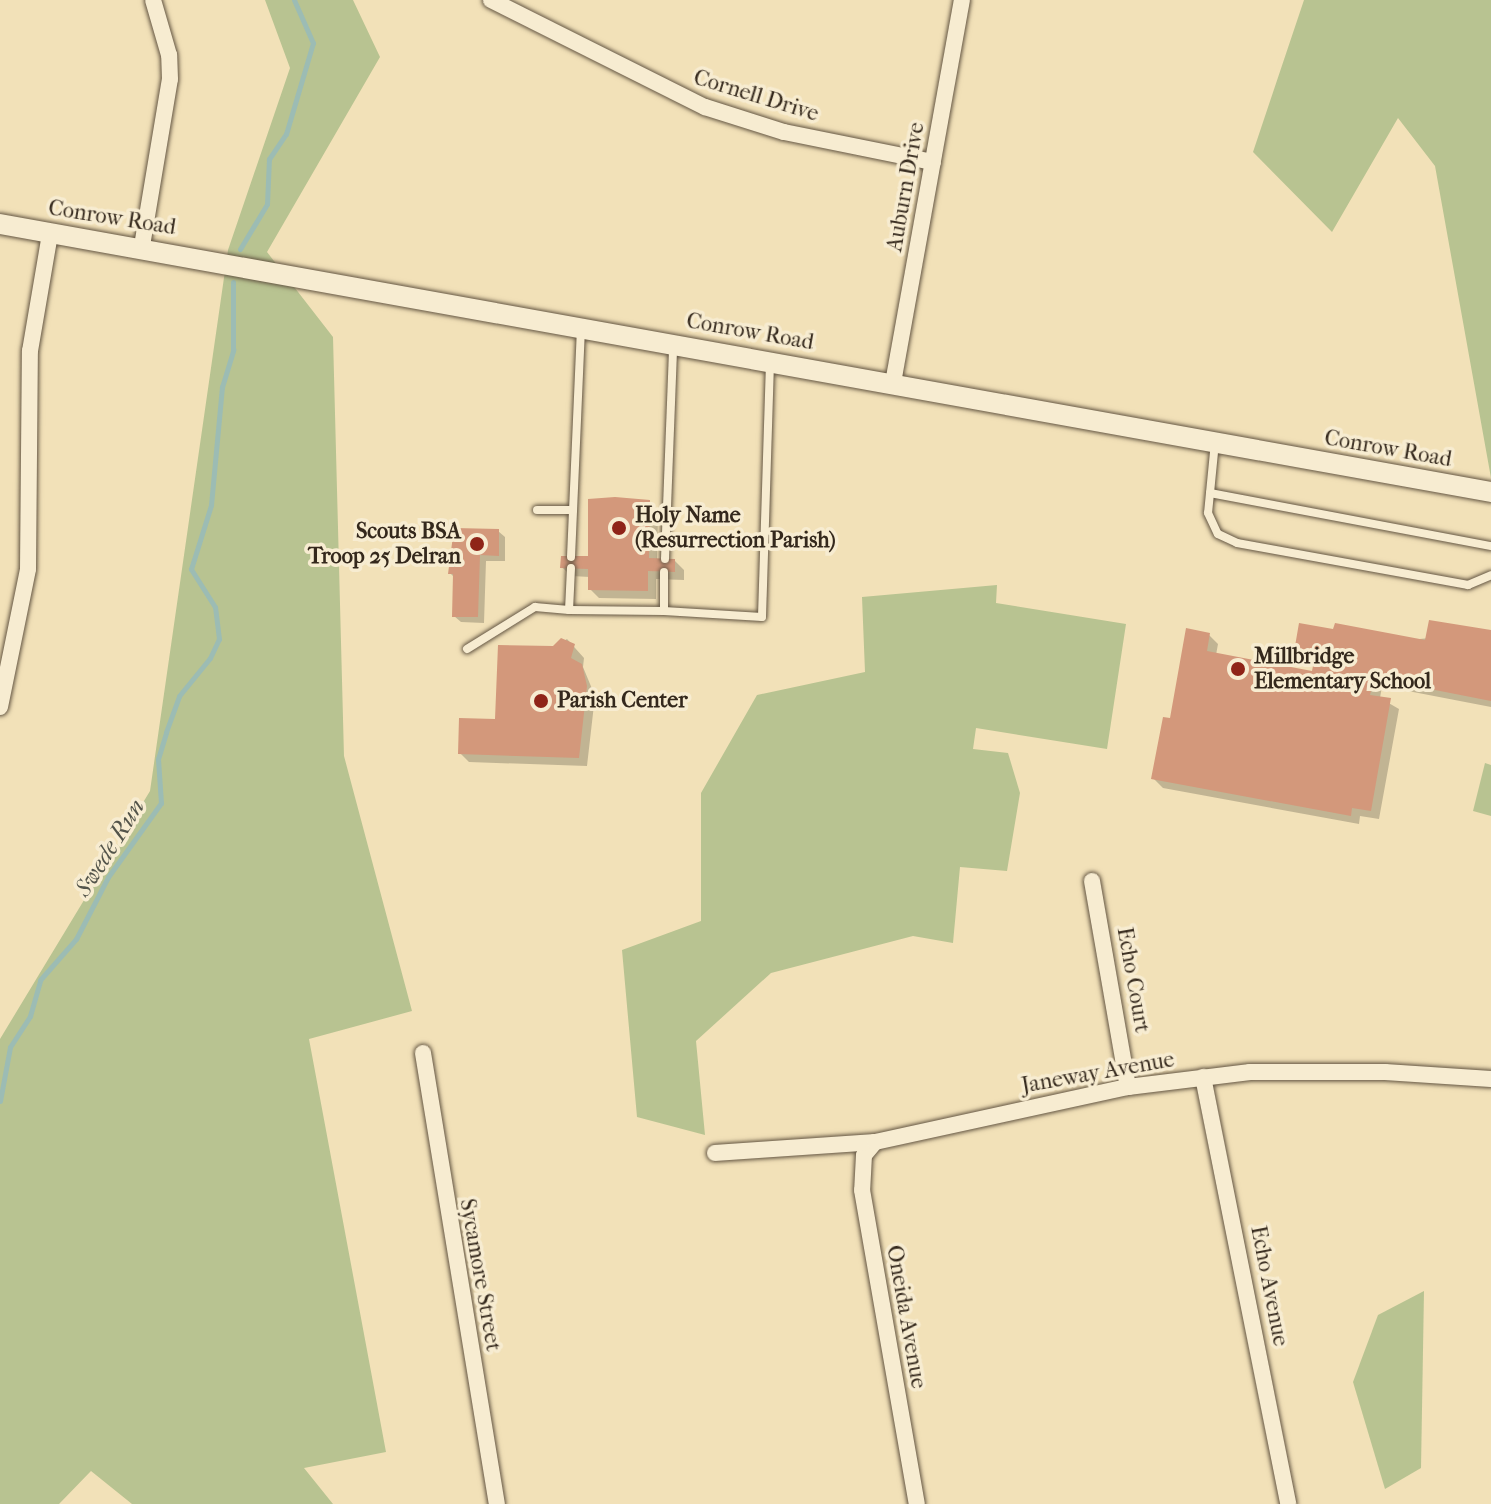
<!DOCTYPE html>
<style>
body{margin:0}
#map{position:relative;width:1491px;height:1504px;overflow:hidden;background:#f2e1b8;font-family:"IM FELL French Canon",serif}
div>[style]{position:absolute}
.green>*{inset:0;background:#b8c391}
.shadow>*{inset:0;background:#0003}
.stream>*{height:5px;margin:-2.5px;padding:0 2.5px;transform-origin:2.5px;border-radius:2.5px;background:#9cbcb4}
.building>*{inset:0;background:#d3987b}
.roads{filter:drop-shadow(0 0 2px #645643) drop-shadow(0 0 2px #645643)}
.service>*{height:8px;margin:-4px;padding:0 4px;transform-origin:4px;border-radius:4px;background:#f7ecd1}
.minor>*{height:16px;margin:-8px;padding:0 8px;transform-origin:8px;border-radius:8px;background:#f7ecd1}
.tertiary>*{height:20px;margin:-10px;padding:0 10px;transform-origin:10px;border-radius:10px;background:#f7ecd1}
.dots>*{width:22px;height:22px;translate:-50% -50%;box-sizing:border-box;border:4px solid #f7ecd1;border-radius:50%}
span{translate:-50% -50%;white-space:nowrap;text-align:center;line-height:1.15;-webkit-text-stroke:7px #f7ecd1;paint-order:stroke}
.street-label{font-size:22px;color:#34281c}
.poi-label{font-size:22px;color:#34281c;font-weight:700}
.left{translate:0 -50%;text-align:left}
.right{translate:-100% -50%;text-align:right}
.water-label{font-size:24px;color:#53544a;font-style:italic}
</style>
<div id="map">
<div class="green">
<i style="clip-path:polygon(265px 0,353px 0,380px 57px,267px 252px,333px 337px,344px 756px,412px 1011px,309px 1039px,386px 1452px,304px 1468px,333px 1504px,132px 1504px,91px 1471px,59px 1504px,0 1504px,0 1039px,150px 791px,228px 250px,290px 68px)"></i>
<i style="clip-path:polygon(1304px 0,1491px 0,1491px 478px,1435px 166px,1398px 118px,1332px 232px,1253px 152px)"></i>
<i style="clip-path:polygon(997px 585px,996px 603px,1126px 624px,1107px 749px,976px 728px,973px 749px,1008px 753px,1020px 793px,1007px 871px,960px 867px,953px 943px,913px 936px,771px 973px,696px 1041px,705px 1135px,637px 1117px,622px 950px,701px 921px,701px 793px,757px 695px,865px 672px,862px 597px)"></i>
<i style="clip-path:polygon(1485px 763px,1491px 765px,1491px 816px,1473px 811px)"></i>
<i style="clip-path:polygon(1424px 1291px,1421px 1468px,1385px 1489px,1353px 1382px,1378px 1315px)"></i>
</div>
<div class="shadow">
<i style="clip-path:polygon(649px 502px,658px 511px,657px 561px,675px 561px,684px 570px,684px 580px,656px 579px,656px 599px,599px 598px,590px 589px,590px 577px,571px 576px,562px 567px,590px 558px)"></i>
<i style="clip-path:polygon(498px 531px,505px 537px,505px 561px,486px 561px,484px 623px,461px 622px,454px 616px,455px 578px,450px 573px)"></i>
<i style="clip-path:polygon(1491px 632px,1491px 707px,1382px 686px,1380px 698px,1399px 709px,1379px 819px,1360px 816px,1359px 824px,1163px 788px,1154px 779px,1171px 721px,1209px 635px,1218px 644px,1216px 655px,1314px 673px,1316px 662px,1297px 651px)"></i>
<i style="clip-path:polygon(567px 639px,584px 658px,583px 667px,595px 696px,587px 766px,469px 762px,460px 753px,497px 721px,554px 648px)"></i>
</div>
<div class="stream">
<i style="left:240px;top:249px;width:52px;rotate:-59deg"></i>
<i style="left:267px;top:204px;width:45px;rotate:-87.5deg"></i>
<i style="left:269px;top:159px;width:30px;rotate:-56deg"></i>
<i style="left:286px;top:134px;width:95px;rotate:-73.5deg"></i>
<i style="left:313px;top:43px;width:47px;rotate:-113.8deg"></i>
<i style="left:0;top:1101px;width:55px;rotate:-79.5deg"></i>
<i style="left:10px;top:1047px;width:37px;rotate:-57deg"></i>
<i style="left:30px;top:1016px;width:37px;rotate:-74deg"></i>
<i style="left:40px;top:980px;width:55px;rotate:-48.7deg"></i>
<i style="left:76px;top:939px;width:70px;rotate:-62.7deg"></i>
<i style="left:108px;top:877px;width:91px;rotate:-54.4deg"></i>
<i style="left:161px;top:803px;width:44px;rotate:-93.9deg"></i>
<i style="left:158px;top:759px;width:28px;rotate:-73deg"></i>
<i style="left:166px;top:732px;width:38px;rotate:-70deg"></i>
<i style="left:179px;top:696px;width:49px;rotate:-50.8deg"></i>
<i style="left:210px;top:658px;width:21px;rotate:-65deg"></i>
<i style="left:219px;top:639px;width:32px;rotate:-97deg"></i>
<i style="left:215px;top:607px;width:45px;rotate:-122.3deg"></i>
<i style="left:191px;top:569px;width:67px;rotate:-72.6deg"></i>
<i style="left:211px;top:505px;width:119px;rotate:-84.7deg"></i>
<i style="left:222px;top:387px;width:39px;rotate:-73deg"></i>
<i style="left:233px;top:350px;width:68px;rotate:-90deg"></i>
</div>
<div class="building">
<i style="clip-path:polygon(615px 497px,650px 500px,649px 558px,675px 559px,675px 572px,648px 571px,648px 591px,588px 590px,588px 569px,560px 568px,561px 556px,588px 556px,588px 499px)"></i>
<i style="clip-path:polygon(454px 528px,499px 529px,499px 556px,480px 555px,478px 617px,452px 617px,453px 574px,448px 574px)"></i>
<i style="clip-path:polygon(1429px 620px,1491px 630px,1491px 701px,1374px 678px,1370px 695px,1391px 698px,1371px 811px,1352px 808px,1351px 816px,1151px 779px,1163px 717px,1170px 718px,1186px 628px,1210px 633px,1207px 651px,1312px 671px,1315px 656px,1294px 652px,1299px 623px,1333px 629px,1335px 623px,1425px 640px)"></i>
<i style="clip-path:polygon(561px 638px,575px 644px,571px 658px,582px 664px,587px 686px,579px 758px,458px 754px,459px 718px,495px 719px,498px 645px,553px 646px)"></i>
</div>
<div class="roads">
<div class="service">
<i style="left:1215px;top:442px;width:71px;rotate:95.6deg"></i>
<i style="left:1208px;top:513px;width:23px;rotate:65deg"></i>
<i style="left:1218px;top:534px;width:21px;rotate:25deg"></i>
<i style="left:1237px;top:543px;width:235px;rotate:10.3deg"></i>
<i style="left:1468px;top:585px;width:25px;rotate:-23deg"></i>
<i style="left:1210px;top:493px;width:286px;rotate:10.7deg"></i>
<i style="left:537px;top:510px;width:36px"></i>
<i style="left:571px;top:557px;width:227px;rotate:-87.5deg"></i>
<i style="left:665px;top:559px;width:212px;rotate:-87.8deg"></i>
<i style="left:571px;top:568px;width:42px;rotate:92.7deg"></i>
<i style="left:569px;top:610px;width:95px;rotate:0.6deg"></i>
<i style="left:664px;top:611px;width:39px;rotate:-90deg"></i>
<i style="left:664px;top:611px;width:98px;rotate:3.5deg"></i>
<i style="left:762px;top:617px;width:253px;rotate:-88.2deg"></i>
<i style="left:467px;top:649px;width:80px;rotate:-31.7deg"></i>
<i style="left:535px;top:607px;width:34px;rotate:5deg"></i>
</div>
<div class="minor">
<i style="left:491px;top:0;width:239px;rotate:26.6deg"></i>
<i style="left:705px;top:107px;width:83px;rotate:17.6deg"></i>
<i style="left:784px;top:132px;width:152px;rotate:11.4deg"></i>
<i style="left:142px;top:246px;width:169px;rotate:-80.5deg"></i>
<i style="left:170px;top:79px;width:24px;rotate:-92deg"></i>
<i style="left:169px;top:55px;width:57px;rotate:-106.2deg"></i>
<i style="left:893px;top:383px;width:389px;rotate:-79.8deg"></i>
<i style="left:0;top:707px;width:141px;rotate:-78.5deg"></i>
<i style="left:28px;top:569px;width:218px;rotate:-89.5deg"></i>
<i style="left:30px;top:351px;width:119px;rotate:-80.3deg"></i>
<i style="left:1092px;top:881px;width:209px;rotate:80.1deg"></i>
<i style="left:423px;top:1053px;width:457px;rotate:80.7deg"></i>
<i style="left:1203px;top:1077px;width:435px;rotate:78.7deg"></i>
<i style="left:875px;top:1142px;width:17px;rotate:130deg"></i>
<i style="left:864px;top:1155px;width:35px;rotate:93deg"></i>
<i style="left:862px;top:1190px;width:319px;rotate:80.1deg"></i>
<i style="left:715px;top:1153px;width:160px;rotate:-3.9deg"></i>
<i style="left:875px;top:1142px;width:259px;rotate:-12.3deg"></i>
<i style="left:1128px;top:1087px;width:123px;rotate:-7deg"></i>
<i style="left:1250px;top:1072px;width:135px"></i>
<i style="left:1385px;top:1072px;width:106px;rotate:3.8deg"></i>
</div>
<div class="tertiary">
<i style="left:0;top:224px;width:1515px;rotate:10.19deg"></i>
</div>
</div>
<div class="dots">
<i style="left:619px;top:528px;background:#8f2418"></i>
<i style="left:477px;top:544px;background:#8f2418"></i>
<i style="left:1238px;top:669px;background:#8f2418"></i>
<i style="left:541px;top:701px;background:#8f2418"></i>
</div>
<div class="street-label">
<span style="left:756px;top:96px;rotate:17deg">Cornell Drive</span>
<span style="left:906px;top:187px;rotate:-80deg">Auburn Drive</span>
<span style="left:112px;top:218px;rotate:9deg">Conrow Road</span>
<span style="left:750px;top:332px;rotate:10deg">Conrow Road</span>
<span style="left:1388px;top:449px;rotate:10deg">Conrow Road</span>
<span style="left:1133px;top:980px;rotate:80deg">Echo Court</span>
<span style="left:1098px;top:1073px;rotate:-10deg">Janeway Avenue</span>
<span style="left:480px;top:1275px;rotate:80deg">Sycamore Street</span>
<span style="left:1269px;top:1286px;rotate:79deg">Echo Avenue</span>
<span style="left:906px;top:1317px;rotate:80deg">Oneida Avenue</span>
</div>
<div class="poi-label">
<span class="left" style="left:635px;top:528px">Holy Name<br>(Resurrection Parish)</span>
<span class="right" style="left:461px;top:544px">Scouts BSA<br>Troop 25 Delran</span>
<span class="left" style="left:1254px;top:669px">Millbridge<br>Elementary School</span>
<span class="left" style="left:557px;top:701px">Parish Center</span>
</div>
<div class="water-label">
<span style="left:110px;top:848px;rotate:-58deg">Swede Run</span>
</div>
</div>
